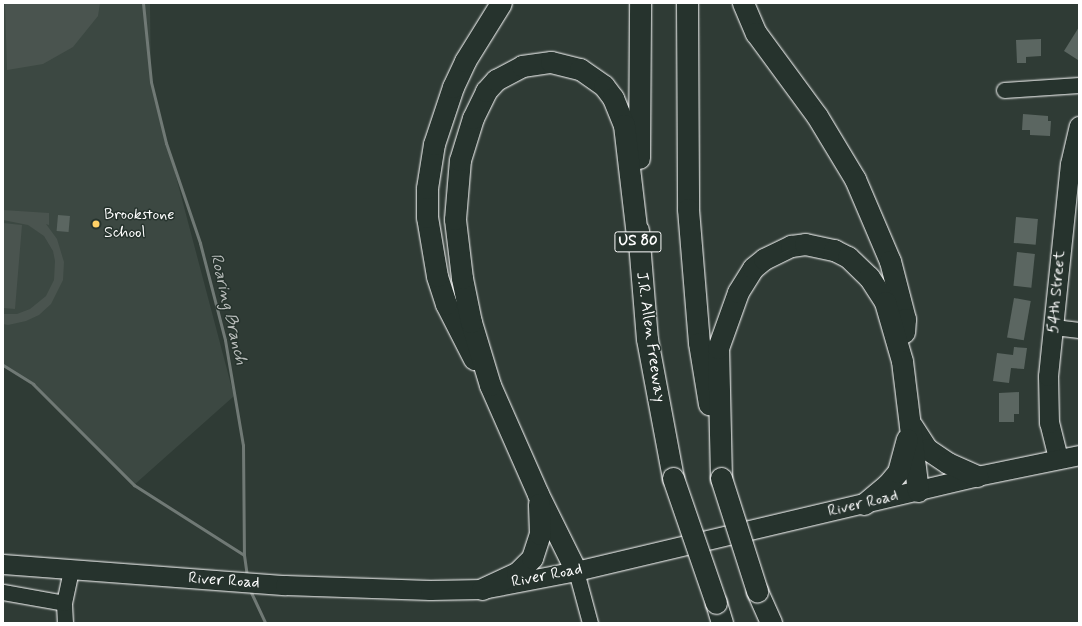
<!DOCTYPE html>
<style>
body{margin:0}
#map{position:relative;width:1082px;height:626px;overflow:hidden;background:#2f3b35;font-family:Mynerve,sans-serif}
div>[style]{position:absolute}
.built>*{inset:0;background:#3c4842}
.green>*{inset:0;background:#4a544f}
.stream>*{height:3px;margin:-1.5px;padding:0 1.5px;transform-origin:1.5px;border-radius:1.5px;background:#707975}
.building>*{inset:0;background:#5b6661;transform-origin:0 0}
.roads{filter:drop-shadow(0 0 1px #fff) drop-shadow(0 0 1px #fff)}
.minor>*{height:15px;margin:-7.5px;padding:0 7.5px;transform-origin:7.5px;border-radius:7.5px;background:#26332d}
.major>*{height:19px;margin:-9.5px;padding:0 9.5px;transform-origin:9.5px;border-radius:9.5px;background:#26332d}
.highway>*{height:21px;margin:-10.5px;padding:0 10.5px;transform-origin:10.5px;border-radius:10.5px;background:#26332d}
.bridges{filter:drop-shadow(0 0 1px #fff) drop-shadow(0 0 1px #fff)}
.highway-bridge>*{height:21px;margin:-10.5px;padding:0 10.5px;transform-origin:10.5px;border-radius:10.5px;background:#26332d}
.dots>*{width:11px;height:11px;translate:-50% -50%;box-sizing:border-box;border:2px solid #26332d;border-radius:50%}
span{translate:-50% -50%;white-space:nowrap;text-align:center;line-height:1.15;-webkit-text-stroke:3px #26332d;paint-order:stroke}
.shield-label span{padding:1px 3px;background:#26332d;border:1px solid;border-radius:3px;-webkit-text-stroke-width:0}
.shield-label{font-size:15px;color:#fff;font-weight:700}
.poi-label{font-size:16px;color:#fff}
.left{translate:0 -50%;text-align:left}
.street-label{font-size:16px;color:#fff}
.water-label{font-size:17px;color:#b8bcba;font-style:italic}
.frame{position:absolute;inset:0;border:4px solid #fff;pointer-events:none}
</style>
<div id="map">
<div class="built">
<i style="clip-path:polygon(3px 3px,150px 3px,151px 82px,234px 396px,134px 485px,33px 384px,3px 365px)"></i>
</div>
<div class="green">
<i style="clip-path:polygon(5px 3px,100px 3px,98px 16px,73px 47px,43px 64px,7px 70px)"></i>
<i style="clip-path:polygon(3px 210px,49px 213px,49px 225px,46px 224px,57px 239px,64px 262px,63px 280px,51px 304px,39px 315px,26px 321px,8px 325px,3px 324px,3px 314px,17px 314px,30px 309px,46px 296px,54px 280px,55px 261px,53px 251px,44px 236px,28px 225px,3px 220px)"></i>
<i style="clip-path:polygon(3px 223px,22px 225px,15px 309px,3px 308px)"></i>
</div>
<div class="stream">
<i style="left:143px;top:3px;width:79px;rotate:84.2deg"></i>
<i style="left:151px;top:82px;width:63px;rotate:76.2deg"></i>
<i style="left:166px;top:143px;width:106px;rotate:71.2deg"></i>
<i style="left:200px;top:243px;width:100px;rotate:75.5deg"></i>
<i style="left:225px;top:340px;width:107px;rotate:80.3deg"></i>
<i style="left:243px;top:445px;width:110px;rotate:89.5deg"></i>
<i style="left:244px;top:555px;width:22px;rotate:82deg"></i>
<i style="left:3px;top:365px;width:36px;rotate:32deg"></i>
<i style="left:33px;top:384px;width:143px;rotate:45deg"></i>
<i style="left:134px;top:485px;width:130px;rotate:32.5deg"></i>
<i style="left:249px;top:588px;width:38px;rotate:65deg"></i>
</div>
<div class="building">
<i style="clip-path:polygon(1079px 27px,1079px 59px,1078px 60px,1064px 51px)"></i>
<i style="clip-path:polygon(1041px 39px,1041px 56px,1026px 57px,1026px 63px,1017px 63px,1016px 40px)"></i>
<i style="clip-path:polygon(1023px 114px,1048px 116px,1048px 121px,1051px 121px,1050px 136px,1030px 135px,1030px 130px,1022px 130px)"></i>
<i style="left:58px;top:215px;width:12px;height:16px;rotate:5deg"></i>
<i style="left:1016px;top:217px;width:22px;height:26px;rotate:5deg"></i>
<i style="left:1017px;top:252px;width:18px;height:34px;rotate:6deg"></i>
<i style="left:1014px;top:298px;width:17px;height:40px;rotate:10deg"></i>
<i style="clip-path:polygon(1014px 347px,1027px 348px,1024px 369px,1011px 368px,1009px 383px,993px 381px,997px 353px,1013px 355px)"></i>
<i style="clip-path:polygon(1019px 392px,1019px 414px,1014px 414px,1014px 422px,999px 422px,999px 393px)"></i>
</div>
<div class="roads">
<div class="minor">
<i style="left:1004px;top:90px;width:75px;rotate:-3.8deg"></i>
<i style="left:1054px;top:327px;width:25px;rotate:7deg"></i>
<i style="left:576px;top:571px;width:54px;rotate:74.9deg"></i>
<i style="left:3px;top:592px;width:62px;rotate:10.2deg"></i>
<i style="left:65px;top:623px;width:20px;rotate:-93deg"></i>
<i style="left:64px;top:603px;width:33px;rotate:-78deg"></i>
</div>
<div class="major">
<i style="left:1058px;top:458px;width:36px;rotate:-104deg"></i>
<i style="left:1049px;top:423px;width:47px;rotate:-91.2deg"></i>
<i style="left:1048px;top:376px;width:213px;rotate:-84.1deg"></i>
<i style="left:1070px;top:164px;width:39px;rotate:-77deg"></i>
<i style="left:3px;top:564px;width:283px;rotate:4.3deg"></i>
<i style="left:285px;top:585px;width:145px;rotate:2deg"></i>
<i style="left:430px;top:590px;width:52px;rotate:-1.1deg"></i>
<i style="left:482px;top:589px;width:96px;rotate:-10.8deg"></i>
<i style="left:576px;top:571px;width:412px;rotate:-13.3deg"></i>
<i style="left:977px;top:476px;width:104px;rotate:-11.6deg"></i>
</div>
<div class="highway">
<i style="left:687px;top:3px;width:206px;rotate:89.7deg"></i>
<i style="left:688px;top:209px;width:134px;rotate:85.3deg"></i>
<i style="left:699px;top:343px;width:62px;rotate:80.7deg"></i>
<i style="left:743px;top:3px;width:33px;rotate:67deg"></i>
<i style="left:756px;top:33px;width:103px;rotate:53.7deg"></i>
<i style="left:817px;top:116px;width:74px;rotate:58.9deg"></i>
<i style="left:855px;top:179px;width:89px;rotate:66.9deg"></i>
<i style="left:890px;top:261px;width:60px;rotate:75.5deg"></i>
<i style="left:905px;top:319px;width:13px;rotate:94deg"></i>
<i style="left:639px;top:158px;width:155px;rotate:-89.6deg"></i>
<i style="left:638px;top:230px;width:109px;rotate:85.3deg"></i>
<i style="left:647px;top:339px;width:141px;rotate:79.4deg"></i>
<i style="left:474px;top:359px;width:62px;rotate:-117deg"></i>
<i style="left:446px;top:304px;width:29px;rotate:-108deg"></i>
<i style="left:437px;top:276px;width:60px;rotate:-99.6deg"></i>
<i style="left:427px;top:217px;width:29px;rotate:-90deg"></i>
<i style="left:427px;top:188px;width:45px;rotate:-81deg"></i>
<i style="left:434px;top:144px;width:60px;rotate:-71.6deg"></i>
<i style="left:453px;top:87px;width:29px;rotate:-65deg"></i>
<i style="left:465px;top:61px;width:68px;rotate:-58.2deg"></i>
<i style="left:912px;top:426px;width:27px;rotate:57deg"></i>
<i style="left:927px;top:449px;width:25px;rotate:34deg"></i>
<i style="left:948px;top:463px;width:32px;rotate:24deg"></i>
<i style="left:721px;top:478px;width:130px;rotate:-91.3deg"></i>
<i style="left:718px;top:348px;width:59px;rotate:-70.3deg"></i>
<i style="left:738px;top:292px;width:28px;rotate:-58deg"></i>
<i style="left:753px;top:268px;width:14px;rotate:-39deg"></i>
<i style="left:764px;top:259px;width:30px;rotate:-26deg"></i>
<i style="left:791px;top:246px;width:14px;rotate:-8deg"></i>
<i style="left:805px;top:244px;width:30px;rotate:12deg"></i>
<i style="left:834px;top:250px;width:16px;rotate:27deg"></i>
<i style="left:848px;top:257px;width:29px;rotate:44deg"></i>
<i style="left:869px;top:277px;width:30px;rotate:57deg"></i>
<i style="left:885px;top:302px;width:61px;rotate:73.9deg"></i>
<i style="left:902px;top:361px;width:131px;rotate:83deg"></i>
<i style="left:864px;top:504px;width:30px;rotate:-40deg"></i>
<i style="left:887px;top:485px;width:17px;rotate:-50deg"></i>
<i style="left:898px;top:472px;width:34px;rotate:-75deg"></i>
<i style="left:576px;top:571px;width:86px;rotate:-116.3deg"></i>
<i style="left:538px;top:494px;width:119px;rotate:-113.8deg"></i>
<i style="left:490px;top:385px;width:66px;rotate:-106.8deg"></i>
<i style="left:471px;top:322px;width:45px;rotate:-101.6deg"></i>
<i style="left:462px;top:278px;width:59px;rotate:-96.8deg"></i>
<i style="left:455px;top:219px;width:59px;rotate:-85.2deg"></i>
<i style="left:460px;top:160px;width:44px;rotate:-72.8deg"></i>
<i style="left:473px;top:118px;width:30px;rotate:-64deg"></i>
<i style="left:486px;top:91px;width:15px;rotate:-48deg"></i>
<i style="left:496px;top:80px;width:30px;rotate:-28deg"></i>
<i style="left:522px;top:66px;width:29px;rotate:-8deg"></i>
<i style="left:551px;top:62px;width:30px;rotate:14deg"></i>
<i style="left:580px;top:69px;width:29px;rotate:35deg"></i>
<i style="left:604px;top:86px;width:15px;rotate:53deg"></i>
<i style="left:613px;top:98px;width:29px;rotate:68deg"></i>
<i style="left:624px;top:125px;width:120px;rotate:83.3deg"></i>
<i style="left:482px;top:589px;width:38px;rotate:-25deg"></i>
<i style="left:517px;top:573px;width:21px;rotate:-45deg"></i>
<i style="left:532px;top:558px;width:25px;rotate:-72deg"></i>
<i style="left:540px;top:534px;width:30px;rotate:-92deg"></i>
<i style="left:757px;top:591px;width:35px;rotate:66deg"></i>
<i style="left:716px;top:603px;width:21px;rotate:73deg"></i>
</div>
</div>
<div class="bridges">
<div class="highway-bridge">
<i style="left:673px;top:478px;width:132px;rotate:71deg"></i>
<i style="left:721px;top:478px;width:119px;rotate:72.3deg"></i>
</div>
</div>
<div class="dots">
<i style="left:96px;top:224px;background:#ffd166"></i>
</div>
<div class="shield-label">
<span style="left:638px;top:242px">US 80</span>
</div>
<div class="poi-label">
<span class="left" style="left:104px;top:224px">Brookstone<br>School</span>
</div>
<div class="street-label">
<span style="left:1057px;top:292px;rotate:-85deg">54th Street</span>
<span style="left:650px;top:337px;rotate:82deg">J.R. Allen Freeway</span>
<span style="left:863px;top:504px;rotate:-13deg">River Road</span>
<span style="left:547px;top:576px;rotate:-11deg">River Road</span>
<span style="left:224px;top:581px;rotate:4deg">River Road</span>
</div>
<div class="water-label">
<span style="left:228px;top:309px;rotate:77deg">Roaring Branch</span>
</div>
<div class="frame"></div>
</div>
